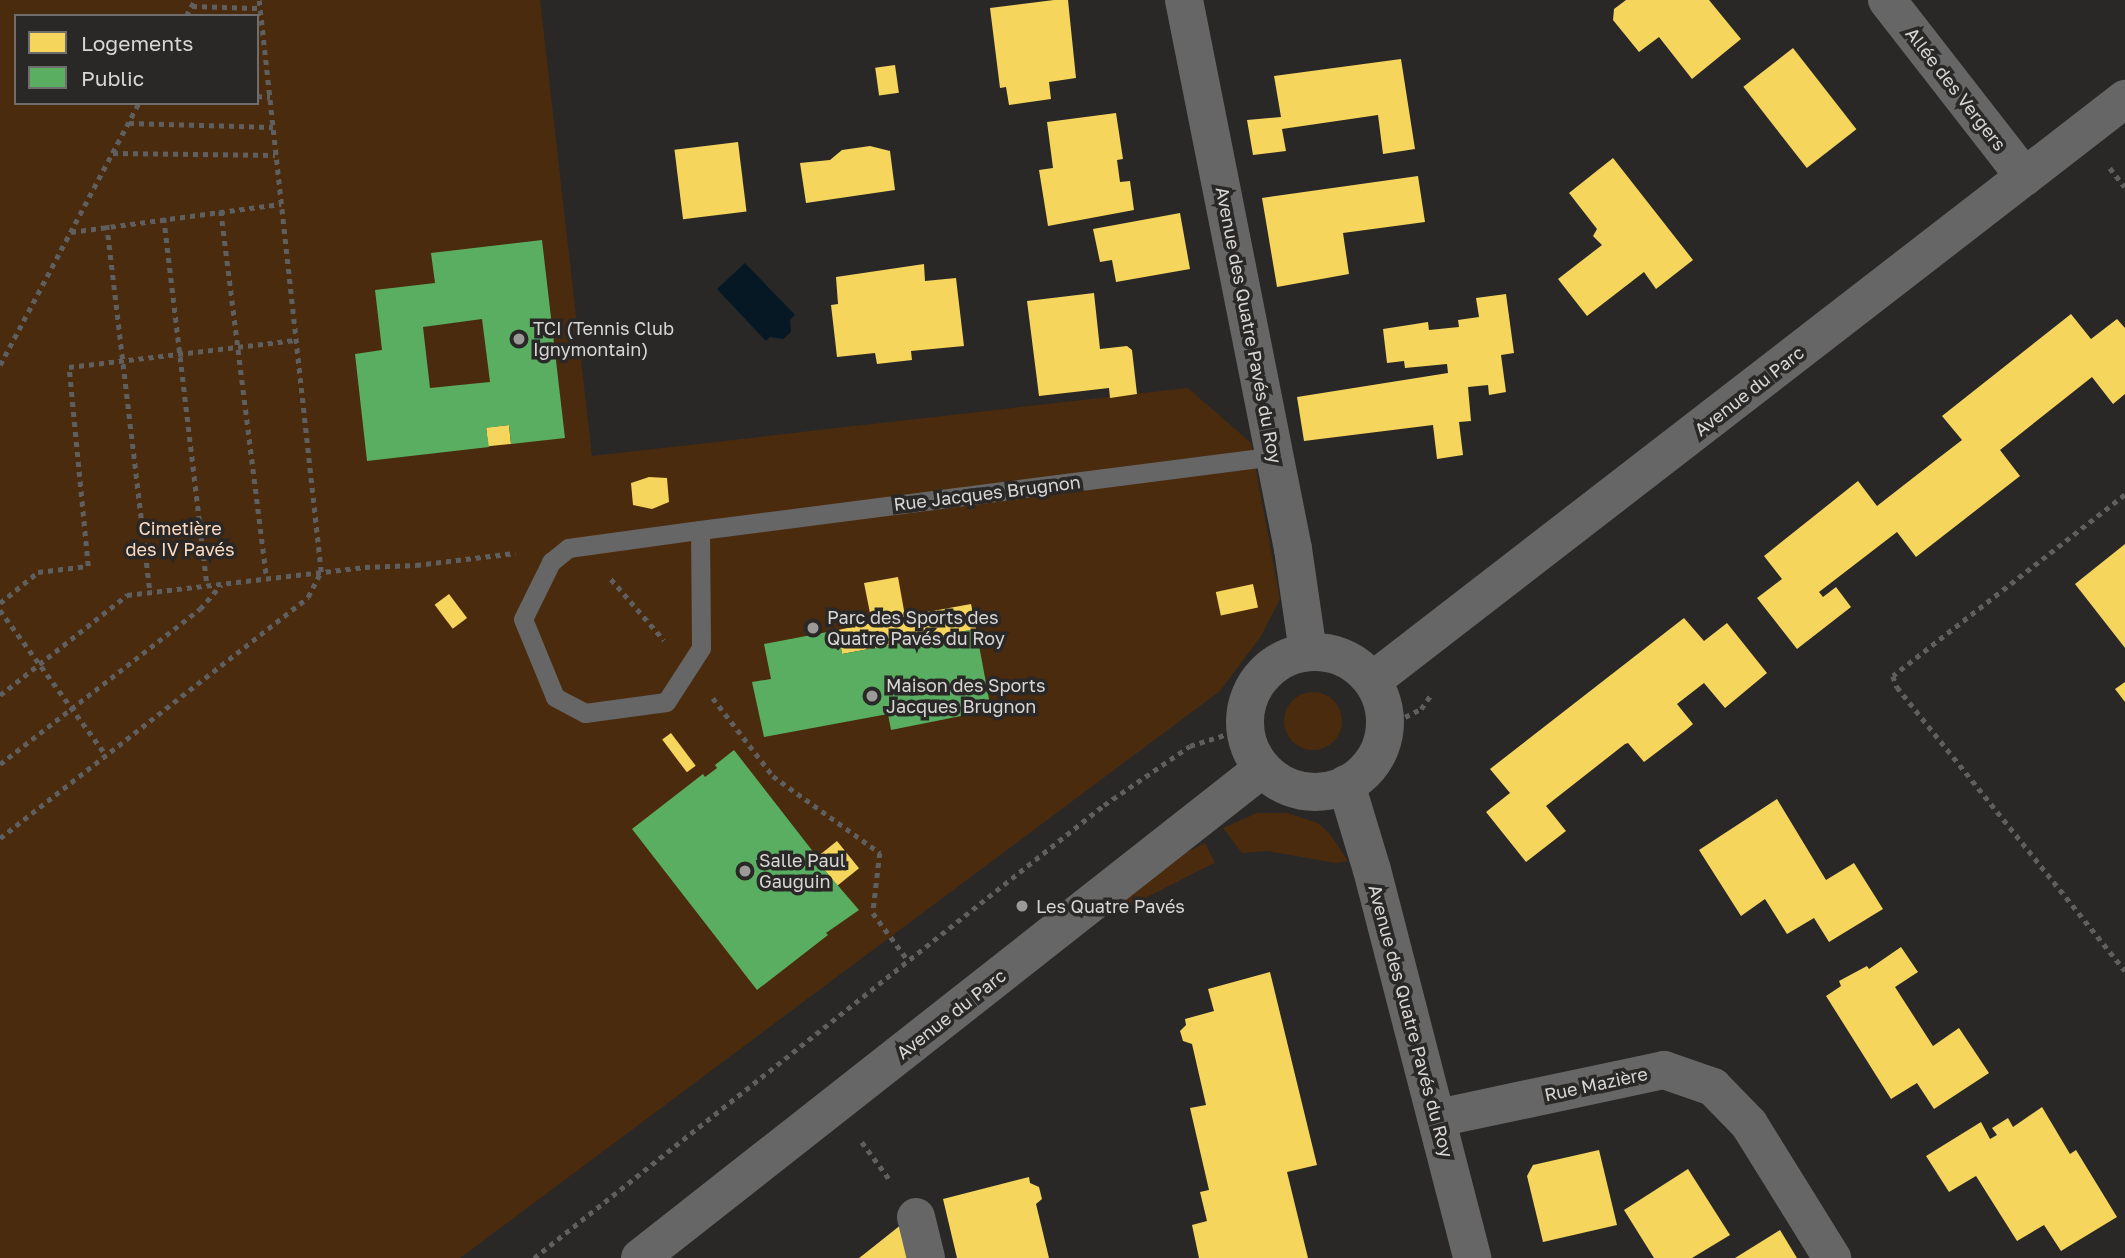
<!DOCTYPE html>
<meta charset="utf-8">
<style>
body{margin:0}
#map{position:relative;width:2125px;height:1258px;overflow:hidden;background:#292827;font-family:"Golos Text",sans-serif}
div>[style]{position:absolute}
.green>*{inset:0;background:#4b2b0d;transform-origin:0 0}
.round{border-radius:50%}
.water>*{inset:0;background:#061823}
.homes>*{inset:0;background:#f6d55c;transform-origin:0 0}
.public>*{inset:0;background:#5aae61}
.path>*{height:4.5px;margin-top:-2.25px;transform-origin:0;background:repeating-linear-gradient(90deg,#5f5f5f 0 5px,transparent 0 10px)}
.service>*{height:19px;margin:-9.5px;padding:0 9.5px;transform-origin:9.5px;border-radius:9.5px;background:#666}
.minor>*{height:38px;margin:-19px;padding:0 19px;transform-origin:19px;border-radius:19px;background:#666}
.tertiary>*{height:38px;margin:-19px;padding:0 19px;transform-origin:19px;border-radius:19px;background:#666}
.tertiary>.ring{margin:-19px;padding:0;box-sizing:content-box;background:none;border:38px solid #666;border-radius:50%}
.dots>*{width:19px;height:19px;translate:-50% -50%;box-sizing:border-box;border:4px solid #2a2826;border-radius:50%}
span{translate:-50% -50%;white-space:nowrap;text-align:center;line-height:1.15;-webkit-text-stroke:7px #2a2826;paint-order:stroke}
.street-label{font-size:18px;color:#d8d7d6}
.poi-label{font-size:18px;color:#d8d7d6}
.left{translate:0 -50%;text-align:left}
.park-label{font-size:18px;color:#fddbc2}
.legend{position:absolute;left:14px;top:14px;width:245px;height:91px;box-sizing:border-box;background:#2a2826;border:2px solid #706e6c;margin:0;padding:9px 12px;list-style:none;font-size:21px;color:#d8d7d6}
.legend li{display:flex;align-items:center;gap:14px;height:35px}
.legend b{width:35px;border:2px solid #706e6c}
</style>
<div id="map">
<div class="green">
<i style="clip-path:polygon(evenodd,0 0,540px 0,592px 456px,1188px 388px,1251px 443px,1280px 599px,1261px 636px,1220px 691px,460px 1258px,0 1258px,0 0,16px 16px,257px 16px,257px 103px,16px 103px,16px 16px)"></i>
<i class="round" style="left:1284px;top:692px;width:58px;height:58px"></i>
<i style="clip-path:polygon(1257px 813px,1287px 813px,1318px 823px,1330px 834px,1348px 861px,1336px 863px,1267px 851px,1242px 853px,1223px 828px)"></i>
<i style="left:1205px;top:843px;width:22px;height:114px;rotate:63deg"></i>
</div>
<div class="water">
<i style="clip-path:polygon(745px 263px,795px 315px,790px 320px,791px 332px,783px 339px,770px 337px,766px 341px,717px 289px)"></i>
</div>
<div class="homes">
<i style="clip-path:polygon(1054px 0,1068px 0,1076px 78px,1049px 82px,1051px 99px,1009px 105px,1006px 87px,1000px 88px,990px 8px)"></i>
<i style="clip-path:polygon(1626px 0,1709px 0,1741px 39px,1692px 79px,1659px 37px,1639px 52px,1613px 20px,1614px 9px)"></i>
<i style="left:1793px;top:48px;width:103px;height:63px;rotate:52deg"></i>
<i style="clip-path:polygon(1401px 59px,1415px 149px,1383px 154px,1378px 115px,1282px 129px,1286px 151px,1253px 155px,1247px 120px,1281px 117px,1274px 76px)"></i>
<i style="left:895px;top:65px;width:28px;height:20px;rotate:82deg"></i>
<i style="clip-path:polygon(1116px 113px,1123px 159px,1117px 160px,1120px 182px,1130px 181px,1134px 210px,1048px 226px,1039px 170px,1053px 168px,1047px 122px)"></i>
<i style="left:738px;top:142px;width:70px;height:64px;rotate:83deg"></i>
<i style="clip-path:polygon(870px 146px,890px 151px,895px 190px,806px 203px,800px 163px,830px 160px,842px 150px)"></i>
<i style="clip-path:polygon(1613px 158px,1693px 260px,1656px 289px,1644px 272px,1587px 316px,1558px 279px,1602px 245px,1593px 236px,1597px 229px,1569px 193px)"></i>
<i style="clip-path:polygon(1418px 176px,1425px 222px,1343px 233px,1349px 274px,1277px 287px,1262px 198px)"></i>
<i style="clip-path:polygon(1180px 213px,1190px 269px,1116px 282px,1112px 260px,1100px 262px,1093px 229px)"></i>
<i style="clip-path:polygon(924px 264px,925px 281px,956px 278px,964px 346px,911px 351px,912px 360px,877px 364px,875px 353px,837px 357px,831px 305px,838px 304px,836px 277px)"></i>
<i style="clip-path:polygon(1094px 293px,1100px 349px,1127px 346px,1132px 350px,1137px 394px,1110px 398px,1109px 388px,1039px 396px,1027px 301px)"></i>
<i style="clip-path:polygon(1506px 294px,1514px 353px,1501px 355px,1506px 392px,1489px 395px,1488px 385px,1468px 387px,1471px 421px,1459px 422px,1463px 455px,1437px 459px,1433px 425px,1304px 441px,1297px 397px,1448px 373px,1447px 364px,1405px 368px,1404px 361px,1387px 363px,1383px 329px,1428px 322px,1429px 330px,1459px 327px,1458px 320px,1479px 317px,1476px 298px)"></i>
<i style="clip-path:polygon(2071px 314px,2091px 339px,2117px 319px,2125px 328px,2125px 394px,2113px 404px,2092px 377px,2000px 450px,2020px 476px,1916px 557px,1897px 532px,1819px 592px,1823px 597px,1836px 587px,1851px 607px,1797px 649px,1757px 598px,1782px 579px,1764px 556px,1858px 481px,1877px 506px,1936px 460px,1962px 440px,1942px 416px)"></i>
<i style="left:509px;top:425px;width:19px;height:23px;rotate:84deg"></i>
<i style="clip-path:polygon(649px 477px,667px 478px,669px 502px,652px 509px,633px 505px,631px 483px)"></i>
<i style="clip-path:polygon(2125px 544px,2125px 648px,2075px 584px)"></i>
<i style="clip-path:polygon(898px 577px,905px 616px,971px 604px,976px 629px,842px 654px,838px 630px,872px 623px,864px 583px)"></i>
<i style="left:1253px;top:584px;width:24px;height:38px;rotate:78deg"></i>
<i style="left:449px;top:594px;width:30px;height:18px;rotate:53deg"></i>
<i style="clip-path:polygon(1684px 618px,1704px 641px,1727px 623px,1767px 673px,1725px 708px,1704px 683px,1677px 704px,1693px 724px,1686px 730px,1644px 762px,1628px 743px,1625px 744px,1546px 806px,1566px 831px,1526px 862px,1486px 812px,1510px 793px,1490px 769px)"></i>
<i style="clip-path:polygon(2125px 682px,2125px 702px,2115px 689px)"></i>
<i style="left:671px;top:733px;width:41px;height:11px;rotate:53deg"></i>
<i style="clip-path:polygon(1777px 799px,1826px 880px,1854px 863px,1883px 909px,1829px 942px,1814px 918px,1787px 934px,1765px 899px,1741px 916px,1699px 850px)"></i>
<i style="left:837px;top:841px;width:35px;height:28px;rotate:51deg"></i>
<i style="clip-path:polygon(1901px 947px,1918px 972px,1895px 987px,1933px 1046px,1959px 1028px,1989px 1073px,1934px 1109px,1917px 1083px,1891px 1099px,1826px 996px,1841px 986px,1839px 981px,1867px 966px,1869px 969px)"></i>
<i style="clip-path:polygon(1270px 972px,1317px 1165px,1287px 1172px,1308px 1258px,1199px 1258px,1192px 1225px,1207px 1221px,1200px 1192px,1209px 1190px,1190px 1108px,1206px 1105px,1192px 1044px,1183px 1041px,1180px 1031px,1186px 1025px,1185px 1019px,1214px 1011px,1208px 989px)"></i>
<i style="clip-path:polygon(2042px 1107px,2070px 1154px,2076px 1150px,2117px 1217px,2061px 1251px,2044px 1225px,2017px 1241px,1976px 1176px,1949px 1192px,1926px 1156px,1981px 1122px,1990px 1139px,1997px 1135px,1992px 1128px,2008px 1118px,2013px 1127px)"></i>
<i style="clip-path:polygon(1599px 1150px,1617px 1225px,1543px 1242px,1527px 1176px,1533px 1165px)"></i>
<i style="clip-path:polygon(1688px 1169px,1730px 1235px,1692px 1258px,1654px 1258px,1624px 1210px)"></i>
<i style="clip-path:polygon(1029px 1177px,1030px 1183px,1039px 1187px,1042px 1199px,1036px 1204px,1049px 1258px,957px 1258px,943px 1199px)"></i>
<i style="clip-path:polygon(902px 1224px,910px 1258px,859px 1258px,863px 1255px)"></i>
<i style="clip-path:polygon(1780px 1230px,1797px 1258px,1735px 1258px)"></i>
</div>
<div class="public">
<i style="clip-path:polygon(evenodd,542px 240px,565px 438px,511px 444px,509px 425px,486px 428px,489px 447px,367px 461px,355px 354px,382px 350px,375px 290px,435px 283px,431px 253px,542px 240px,482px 319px,490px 382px,430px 388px,423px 327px,482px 319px)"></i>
<i style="clip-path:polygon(976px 629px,991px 710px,891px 730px,888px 714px,764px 737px,752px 682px,771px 679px,764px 644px,838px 630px,842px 654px)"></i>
<i style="clip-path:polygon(734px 750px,818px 858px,816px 860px,859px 910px,826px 933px,828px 935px,757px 990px,632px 829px,703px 774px,705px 777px,717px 768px,715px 765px)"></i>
</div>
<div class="path">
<i style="left:192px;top:6px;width:68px;rotate:1.7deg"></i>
<i style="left:186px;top:16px;width:18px;rotate:-61deg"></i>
<i style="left:257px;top:96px;width:13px;rotate:4deg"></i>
<i style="left:129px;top:123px;width:144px;rotate:1.6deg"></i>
<i style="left:113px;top:153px;width:162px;rotate:0.7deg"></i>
<i style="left:2110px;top:168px;width:24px;rotate:52deg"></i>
<i style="left:221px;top:211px;width:370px;rotate:82.9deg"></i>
<i style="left:164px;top:218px;width:370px;rotate:83.3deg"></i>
<i style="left:107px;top:225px;width:370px;rotate:83.3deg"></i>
<i style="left:71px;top:232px;width:212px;rotate:-7.6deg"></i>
<i style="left:0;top:365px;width:297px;rotate:-62.1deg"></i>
<i style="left:2125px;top:495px;width:294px;rotate:142deg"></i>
<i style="left:1893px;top:676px;width:12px;rotate:70deg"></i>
<i style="left:1897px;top:687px;width:364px;rotate:51.2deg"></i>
<i style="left:611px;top:579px;width:81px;rotate:49deg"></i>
<i style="left:0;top:603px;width:49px;rotate:-39.2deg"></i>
<i style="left:38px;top:572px;width:50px;rotate:-6.8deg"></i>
<i style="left:88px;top:566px;width:200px;rotate:-95.5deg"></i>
<i style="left:69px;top:367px;width:228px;rotate:-6.8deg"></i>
<i style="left:0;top:610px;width:180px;rotate:53.8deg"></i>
<i style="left:0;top:695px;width:162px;rotate:-38.2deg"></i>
<i style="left:127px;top:595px;width:240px;rotate:-6.7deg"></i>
<i style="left:365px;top:567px;width:51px;rotate:-2.2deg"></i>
<i style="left:416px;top:565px;width:100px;rotate:-6.9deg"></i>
<i style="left:713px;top:698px;width:98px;rotate:52.4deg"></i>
<i style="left:773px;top:776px;width:132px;rotate:35.7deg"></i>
<i style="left:880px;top:853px;width:60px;rotate:96.7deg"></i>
<i style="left:873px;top:913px;width:57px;rotate:53.5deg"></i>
<i style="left:1405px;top:717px;width:18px;rotate:-27deg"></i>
<i style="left:1421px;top:709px;width:16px;rotate:-55deg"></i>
<i style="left:0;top:764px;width:253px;rotate:-37.8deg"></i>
<i style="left:200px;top:609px;width:32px;rotate:-49deg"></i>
<i style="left:0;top:838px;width:391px;rotate:-38deg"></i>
<i style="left:308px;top:597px;width:28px;rotate:-63deg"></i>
<i style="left:321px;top:572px;width:575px;rotate:-96.19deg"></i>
<i style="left:862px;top:1142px;width:47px;rotate:53.6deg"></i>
<i style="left:534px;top:1258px;width:728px;rotate:-38.48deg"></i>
<i style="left:1104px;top:805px;width:104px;rotate:-34.5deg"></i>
<i style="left:1190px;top:746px;width:43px;rotate:-17.6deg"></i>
</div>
<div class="service">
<i style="left:700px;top:530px;width:118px;rotate:89.5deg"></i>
<i style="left:701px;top:648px;width:64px;rotate:122.9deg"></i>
<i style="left:666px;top:702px;width:82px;rotate:172.3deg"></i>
<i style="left:585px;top:713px;width:34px;rotate:-152deg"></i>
<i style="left:555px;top:697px;width:84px;rotate:-112.3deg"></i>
<i style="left:523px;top:619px;width:64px;rotate:-63.8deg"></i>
<i style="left:551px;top:562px;width:22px;rotate:-39deg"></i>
<i style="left:568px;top:548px;width:133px;rotate:-7.8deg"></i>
<i style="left:700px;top:530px;width:580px;rotate:-7.33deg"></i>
</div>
<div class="minor">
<i style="left:1184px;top:0;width:560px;rotate:78.77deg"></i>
<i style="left:1293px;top:549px;width:104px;rotate:81.7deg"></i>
<i style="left:1887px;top:0;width:224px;rotate:52.1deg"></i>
<i style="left:1438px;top:1118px;width:231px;rotate:-12deg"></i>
<i style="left:1664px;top:1070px;width:52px;rotate:19.1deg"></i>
<i style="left:1713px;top:1087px;width:52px;rotate:45.8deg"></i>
<i style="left:1749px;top:1124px;width:158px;rotate:58.2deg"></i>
<i style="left:916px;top:1217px;width:42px;rotate:76.3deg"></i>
</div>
<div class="tertiary">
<i class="ring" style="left:1245px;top:652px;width:102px;height:102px"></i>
<i style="left:1372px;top:681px;width:952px;rotate:-37.7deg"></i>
<i style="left:1346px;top:784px;width:90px;rotate:73.2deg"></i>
<i style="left:1372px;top:870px;width:401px;rotate:75.5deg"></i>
<i style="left:640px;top:1258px;width:791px;rotate:-38.17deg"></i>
</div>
<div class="dots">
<i style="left:519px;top:339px;background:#9b9a99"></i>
<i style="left:813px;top:628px;background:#9b9a99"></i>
<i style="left:872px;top:696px;background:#9b9a99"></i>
<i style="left:745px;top:871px;background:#9b9a99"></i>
<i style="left:1022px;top:906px;background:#9b9a99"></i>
</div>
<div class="street-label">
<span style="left:1956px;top:89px;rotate:52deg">Allée des Vergers</span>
<span style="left:1249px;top:325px;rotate:79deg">Avenue des Quatre Pavés du Roy</span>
<span style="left:1749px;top:391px;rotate:-38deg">Avenue du Parc</span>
<span style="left:987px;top:493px;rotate:-7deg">Rue Jacques Brugnon</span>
<span style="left:951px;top:1014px;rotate:-38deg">Avenue du Parc</span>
<span style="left:1411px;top:1021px;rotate:75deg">Avenue des Quatre Pavés du Roy</span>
<span style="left:1596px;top:1084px;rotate:-12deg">Rue Mazière</span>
</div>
<div class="poi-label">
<span class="left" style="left:533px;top:339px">TCI (Tennis Club<br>Ignymontain)</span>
<span class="left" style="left:827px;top:628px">Parc des Sports des<br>Quatre Pavés du Roy</span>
<span class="left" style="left:886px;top:696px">Maison des Sports<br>Jacques Brugnon</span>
<span class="left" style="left:759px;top:871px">Salle Paul<br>Gauguin</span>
<span class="left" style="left:1036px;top:906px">Les Quatre Pavés</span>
</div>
<div class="park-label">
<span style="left:180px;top:539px">Cimetière<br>des IV Pavés</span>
</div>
<ul class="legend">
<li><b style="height:19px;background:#f6d55c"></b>Logements</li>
<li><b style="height:19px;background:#5aae61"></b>Public</li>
</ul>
</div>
